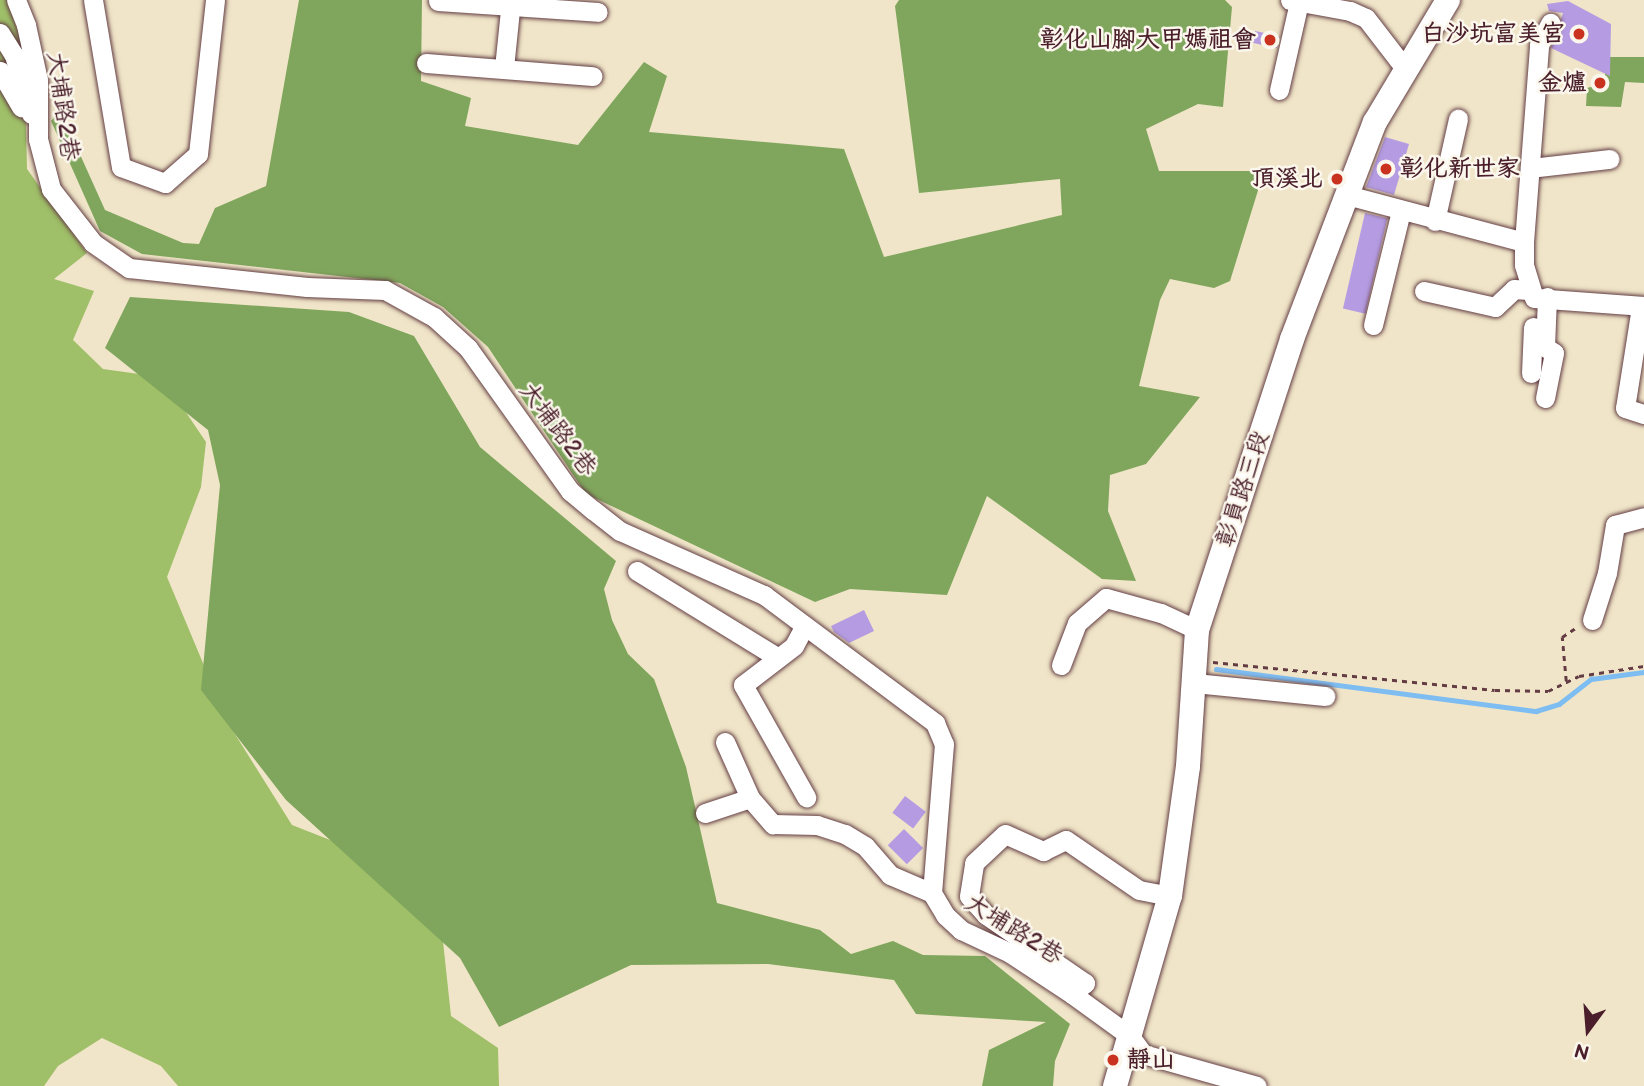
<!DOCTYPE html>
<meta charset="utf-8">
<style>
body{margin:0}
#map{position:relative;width:1644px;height:1086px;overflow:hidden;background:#f0e5c8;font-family:"Balsamiq Sans","LXGW WenKai TC",sans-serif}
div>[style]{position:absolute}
.green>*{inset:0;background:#9fbf68}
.forest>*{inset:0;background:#7fa65c}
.stream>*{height:4.5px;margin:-2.25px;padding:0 2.25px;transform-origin:2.25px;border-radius:2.25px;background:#7ebdf2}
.building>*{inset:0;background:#b59ce2;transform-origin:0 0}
.path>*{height:2.5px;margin-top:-1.25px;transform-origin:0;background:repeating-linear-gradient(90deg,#633d43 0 5px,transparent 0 10px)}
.roads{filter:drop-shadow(0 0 2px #633d43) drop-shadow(0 0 2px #633d43)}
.minor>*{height:19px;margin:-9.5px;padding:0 9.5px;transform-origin:9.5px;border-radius:9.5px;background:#fff}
.major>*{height:24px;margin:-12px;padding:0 12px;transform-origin:12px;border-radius:12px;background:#fff}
.dots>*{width:19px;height:19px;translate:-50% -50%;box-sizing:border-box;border:4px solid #fbf7ec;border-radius:50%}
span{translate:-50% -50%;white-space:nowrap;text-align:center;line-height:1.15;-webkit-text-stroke:5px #fbf7ec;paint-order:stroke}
.poi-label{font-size:24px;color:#4a1f2b;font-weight:700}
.right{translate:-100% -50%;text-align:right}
.left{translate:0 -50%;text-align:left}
.street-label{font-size:24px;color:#4a1f2b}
.north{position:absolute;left:1553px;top:995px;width:70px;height:70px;-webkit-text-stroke:5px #fbf7ec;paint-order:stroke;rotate:196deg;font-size:19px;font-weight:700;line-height:28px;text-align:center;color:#4a1f2b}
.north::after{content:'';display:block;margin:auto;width:24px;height:32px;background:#4a1f2b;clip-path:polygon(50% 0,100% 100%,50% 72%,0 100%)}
</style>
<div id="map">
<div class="green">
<i style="clip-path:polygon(0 0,7px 0,24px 49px,27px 169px,87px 253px,54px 279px,94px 291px,73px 340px,103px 369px,139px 374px,183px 408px,206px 442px,201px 487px,167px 577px,228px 723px,292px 825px,396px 866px,442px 932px,451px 1016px,498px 1048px,499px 1086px,178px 1086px,161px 1066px,102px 1038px,58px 1066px,44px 1086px,0 1086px)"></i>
</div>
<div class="forest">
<i style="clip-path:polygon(299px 0,422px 0,421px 81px,471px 98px,465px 126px,578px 145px,644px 62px,667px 76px,649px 132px,844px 149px,884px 257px,1062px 215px,1060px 179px,919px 193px,895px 6px,899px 0,1225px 0,1232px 7px,1223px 107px,1198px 104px,1146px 129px,1159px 171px,1264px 171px,1230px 281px,1214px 288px,1170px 279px,1160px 300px,1139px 386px,1200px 397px,1146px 464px,1110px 475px,1108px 511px,1136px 581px,1102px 579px,987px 496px,947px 595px,850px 589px,815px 602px,586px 494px,488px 347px,443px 307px,400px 283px,142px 254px,100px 231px,51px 121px,60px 110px,105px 210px,183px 243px,199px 244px,215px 208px,266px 186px)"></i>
<i style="clip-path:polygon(1605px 57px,1644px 57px,1644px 83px,1625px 82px,1621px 107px,1586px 106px,1587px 88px,1605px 83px)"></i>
<i style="clip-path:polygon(130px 297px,349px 312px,414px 336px,480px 447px,616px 561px,604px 589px,612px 620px,628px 654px,654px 679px,686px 767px,717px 903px,820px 930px,851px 954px,893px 941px,923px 955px,985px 956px,1070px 1024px,1055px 1061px,1053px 1086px,982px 1086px,989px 1050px,1046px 1022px,916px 1014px,894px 980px,768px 964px,631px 965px,499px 1027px,460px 958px,286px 800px,201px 690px,220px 485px,208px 430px,105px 348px)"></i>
</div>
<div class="stream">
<i style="left:1216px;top:669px;width:323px;rotate:7.5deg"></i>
<i style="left:1536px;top:711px;width:24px;rotate:-17deg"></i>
<i style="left:1559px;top:704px;width:41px;rotate:-38deg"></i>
<i style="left:1591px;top:679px;width:53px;rotate:-7.5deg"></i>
</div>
<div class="building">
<i style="clip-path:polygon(1568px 1px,1611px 24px,1610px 76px,1551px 48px,1563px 13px,1549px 11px,1547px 4px)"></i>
<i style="left:1255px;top:31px;width:25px;height:12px;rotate:12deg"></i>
<i style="clip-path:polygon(1385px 137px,1409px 144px,1394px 195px,1366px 187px)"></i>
<i style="left:1365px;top:213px;width:23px;height:98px;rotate:13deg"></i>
<i style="clip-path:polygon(864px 610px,874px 631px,849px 643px,834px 632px,831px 626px)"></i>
<i style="left:905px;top:796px;width:26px;height:21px;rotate:37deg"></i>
<i style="left:904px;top:829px;width:27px;height:23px;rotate:45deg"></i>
</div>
<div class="path">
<i style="left:1213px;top:662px;width:283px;rotate:5.7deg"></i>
<i style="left:1495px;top:690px;width:53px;rotate:1.1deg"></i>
<i style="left:1548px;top:691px;width:34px;rotate:-26deg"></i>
<i style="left:1579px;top:676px;width:66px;rotate:-8.7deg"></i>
<i style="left:1566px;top:681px;width:44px;rotate:-95.2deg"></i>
<i style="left:1562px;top:637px;width:18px;rotate:-34deg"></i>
</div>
<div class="roads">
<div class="minor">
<i style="left:16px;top:0;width:27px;rotate:68deg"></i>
<i style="left:26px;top:25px;width:56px;rotate:77.7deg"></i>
<i style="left:38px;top:80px;width:59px;rotate:90deg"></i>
<i style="left:38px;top:139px;width:52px;rotate:75.4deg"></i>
<i style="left:51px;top:189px;width:68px;rotate:52.1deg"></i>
<i style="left:93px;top:243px;width:44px;rotate:34.8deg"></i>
<i style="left:129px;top:268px;width:179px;rotate:6.1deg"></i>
<i style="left:307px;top:287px;width:78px;rotate:2.2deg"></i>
<i style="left:385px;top:290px;width:56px;rotate:28.9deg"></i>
<i style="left:434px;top:317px;width:46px;rotate:42.4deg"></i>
<i style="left:468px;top:348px;width:176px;rotate:54.5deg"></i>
<i style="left:570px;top:491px;width:30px;rotate:40deg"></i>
<i style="left:593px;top:510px;width:34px;rotate:38deg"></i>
<i style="left:620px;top:531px;width:158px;rotate:24deg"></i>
<i style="left:764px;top:595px;width:214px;rotate:36.8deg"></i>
<i style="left:935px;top:723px;width:23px;rotate:67deg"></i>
<i style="left:944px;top:744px;width:149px;rotate:94.6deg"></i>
<i style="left:932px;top:893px;width:26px;rotate:59deg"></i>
<i style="left:945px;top:915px;width:22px;rotate:43deg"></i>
<i style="left:961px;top:930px;width:54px;rotate:25.1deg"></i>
<i style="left:1010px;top:953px;width:74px;rotate:33.5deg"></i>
<i style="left:1072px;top:994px;width:72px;rotate:35.9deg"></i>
<i style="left:1130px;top:1036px;width:22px;rotate:54deg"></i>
<i style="left:1143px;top:1054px;width:118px;rotate:15.7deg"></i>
<i style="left:93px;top:0;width:169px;rotate:80.5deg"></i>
<i style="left:121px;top:167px;width:47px;rotate:20deg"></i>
<i style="left:165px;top:183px;width:44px;rotate:-41.3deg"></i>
<i style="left:198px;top:154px;width:155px;rotate:-83.7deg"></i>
<i style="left:1290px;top:0;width:61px;rotate:10.4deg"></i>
<i style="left:1350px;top:11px;width:17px;rotate:24deg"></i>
<i style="left:1366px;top:18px;width:66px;rotate:52.4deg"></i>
<i style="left:438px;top:1px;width:160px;rotate:3.9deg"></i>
<i style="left:0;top:33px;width:26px;rotate:58deg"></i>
<i style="left:14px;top:55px;width:61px;rotate:73.9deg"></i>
<i style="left:426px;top:63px;width:167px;rotate:4.5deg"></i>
<i style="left:504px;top:68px;width:68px;rotate:-84.1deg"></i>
<i style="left:0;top:71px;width:42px;rotate:59.7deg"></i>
<i style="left:1279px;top:90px;width:90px;rotate:-77.2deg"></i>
<i style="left:1530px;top:168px;width:80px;rotate:-6.5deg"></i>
<i style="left:1347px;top:195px;width:183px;rotate:14.9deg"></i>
<i style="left:1524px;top:242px;width:23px;rotate:90deg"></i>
<i style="left:1524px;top:265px;width:34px;rotate:73deg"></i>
<i style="left:1534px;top:298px;width:110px;rotate:4.2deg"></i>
<i style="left:1435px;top:221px;width:105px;rotate:-77.3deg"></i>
<i style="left:1524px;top:242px;width:198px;rotate:-85.6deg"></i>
<i style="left:1539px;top:45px;width:25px;rotate:-63deg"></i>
<i style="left:1424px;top:291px;width:73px;rotate:12.7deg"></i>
<i style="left:1495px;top:307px;width:26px;rotate:-43deg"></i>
<i style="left:1514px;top:289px;width:14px;rotate:4deg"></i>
<i style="left:1641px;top:307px;width:102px;rotate:99deg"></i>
<i style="left:1625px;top:408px;width:20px;rotate:18deg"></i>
<i style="left:1373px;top:325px;width:117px;rotate:-76.2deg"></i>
<i style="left:1531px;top:373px;width:46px;rotate:-87.5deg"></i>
<i style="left:1545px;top:398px;width:46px;rotate:-78.7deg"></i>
<i style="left:1554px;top:353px;width:11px;rotate:-146deg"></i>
<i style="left:1545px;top:347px;width:50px;rotate:-87.7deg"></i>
<i style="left:637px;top:571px;width:162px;rotate:31.6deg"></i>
<i style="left:1592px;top:620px;width:49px;rotate:-72.3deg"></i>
<i style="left:1607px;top:573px;width:49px;rotate:-80.5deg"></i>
<i style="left:1615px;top:525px;width:30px;rotate:-15deg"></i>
<i style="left:804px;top:627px;width:21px;rotate:118deg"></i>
<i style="left:794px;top:646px;width:64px;rotate:142.6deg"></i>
<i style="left:743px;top:685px;width:129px;rotate:60.6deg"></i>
<i style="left:1061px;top:665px;width:45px;rotate:-69.1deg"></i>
<i style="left:1077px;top:623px;width:38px;rotate:-41deg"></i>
<i style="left:1106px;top:598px;width:57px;rotate:15.3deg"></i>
<i style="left:1161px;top:613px;width:40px;rotate:25deg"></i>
<i style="left:1194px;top:683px;width:132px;rotate:5.7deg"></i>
<i style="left:725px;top:742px;width:61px;rotate:65.9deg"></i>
<i style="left:750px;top:798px;width:35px;rotate:49deg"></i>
<i style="left:773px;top:824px;width:44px;rotate:1.3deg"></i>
<i style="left:817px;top:825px;width:29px;rotate:18deg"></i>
<i style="left:845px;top:834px;width:23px;rotate:31deg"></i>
<i style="left:865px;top:846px;width:38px;rotate:49deg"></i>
<i style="left:890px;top:875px;width:46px;rotate:23.2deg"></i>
<i style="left:705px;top:813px;width:47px;rotate:-18.4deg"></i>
<i style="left:1072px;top:994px;width:17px;rotate:-40deg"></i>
<i style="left:1085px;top:983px;width:120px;rotate:-145.5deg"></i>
<i style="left:986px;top:915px;width:25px;rotate:-132deg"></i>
<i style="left:969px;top:896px;width:33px;rotate:-81deg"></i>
<i style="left:974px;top:863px;width:42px;rotate:-43.1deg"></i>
<i style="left:1005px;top:834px;width:42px;rotate:24.1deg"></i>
<i style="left:1043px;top:851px;width:25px;rotate:-26deg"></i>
<i style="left:1066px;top:840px;width:88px;rotate:34.4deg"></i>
<i style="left:1139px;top:890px;width:32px;rotate:11deg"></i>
</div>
<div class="major">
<i style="left:1115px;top:1086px;width:198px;rotate:-73.9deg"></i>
<i style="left:1170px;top:896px;width:131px;rotate:-82.1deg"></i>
<i style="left:1188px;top:766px;width:136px;rotate:-86.2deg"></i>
<i style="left:1197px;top:630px;width:306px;rotate:-71.9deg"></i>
<i style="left:1292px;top:339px;width:232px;rotate:-69.1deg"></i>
<i style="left:1375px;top:122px;width:142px;rotate:-59.1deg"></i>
</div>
</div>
<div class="dots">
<i style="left:1579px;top:34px;background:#c8321e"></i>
<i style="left:1270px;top:40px;background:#c8321e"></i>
<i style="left:1600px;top:83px;background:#c8321e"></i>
<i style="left:1386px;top:169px;background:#c8321e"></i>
<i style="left:1337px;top:179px;background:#c8321e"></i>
<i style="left:1113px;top:1060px;background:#c8321e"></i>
</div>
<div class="poi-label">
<span class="right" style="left:1565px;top:34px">白沙坑富美宮</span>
<span class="right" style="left:1256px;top:40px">彰化山腳大甲媽祖會</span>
<span class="right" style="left:1586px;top:83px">金爐</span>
<span class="left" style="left:1400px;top:169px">彰化新世家</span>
<span class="right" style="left:1323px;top:179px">頂溪北</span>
<span class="left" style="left:1127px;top:1060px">靜山</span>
</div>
<div class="street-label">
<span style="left:63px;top:106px;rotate:82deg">大埔路2巷</span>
<span style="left:558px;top:429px;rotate:53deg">大埔路2巷</span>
<span style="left:1243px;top:489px;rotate:-72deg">彰員路三段</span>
<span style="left:1014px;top:929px;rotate:32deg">大埔路2巷</span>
</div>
<div class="north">N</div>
</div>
